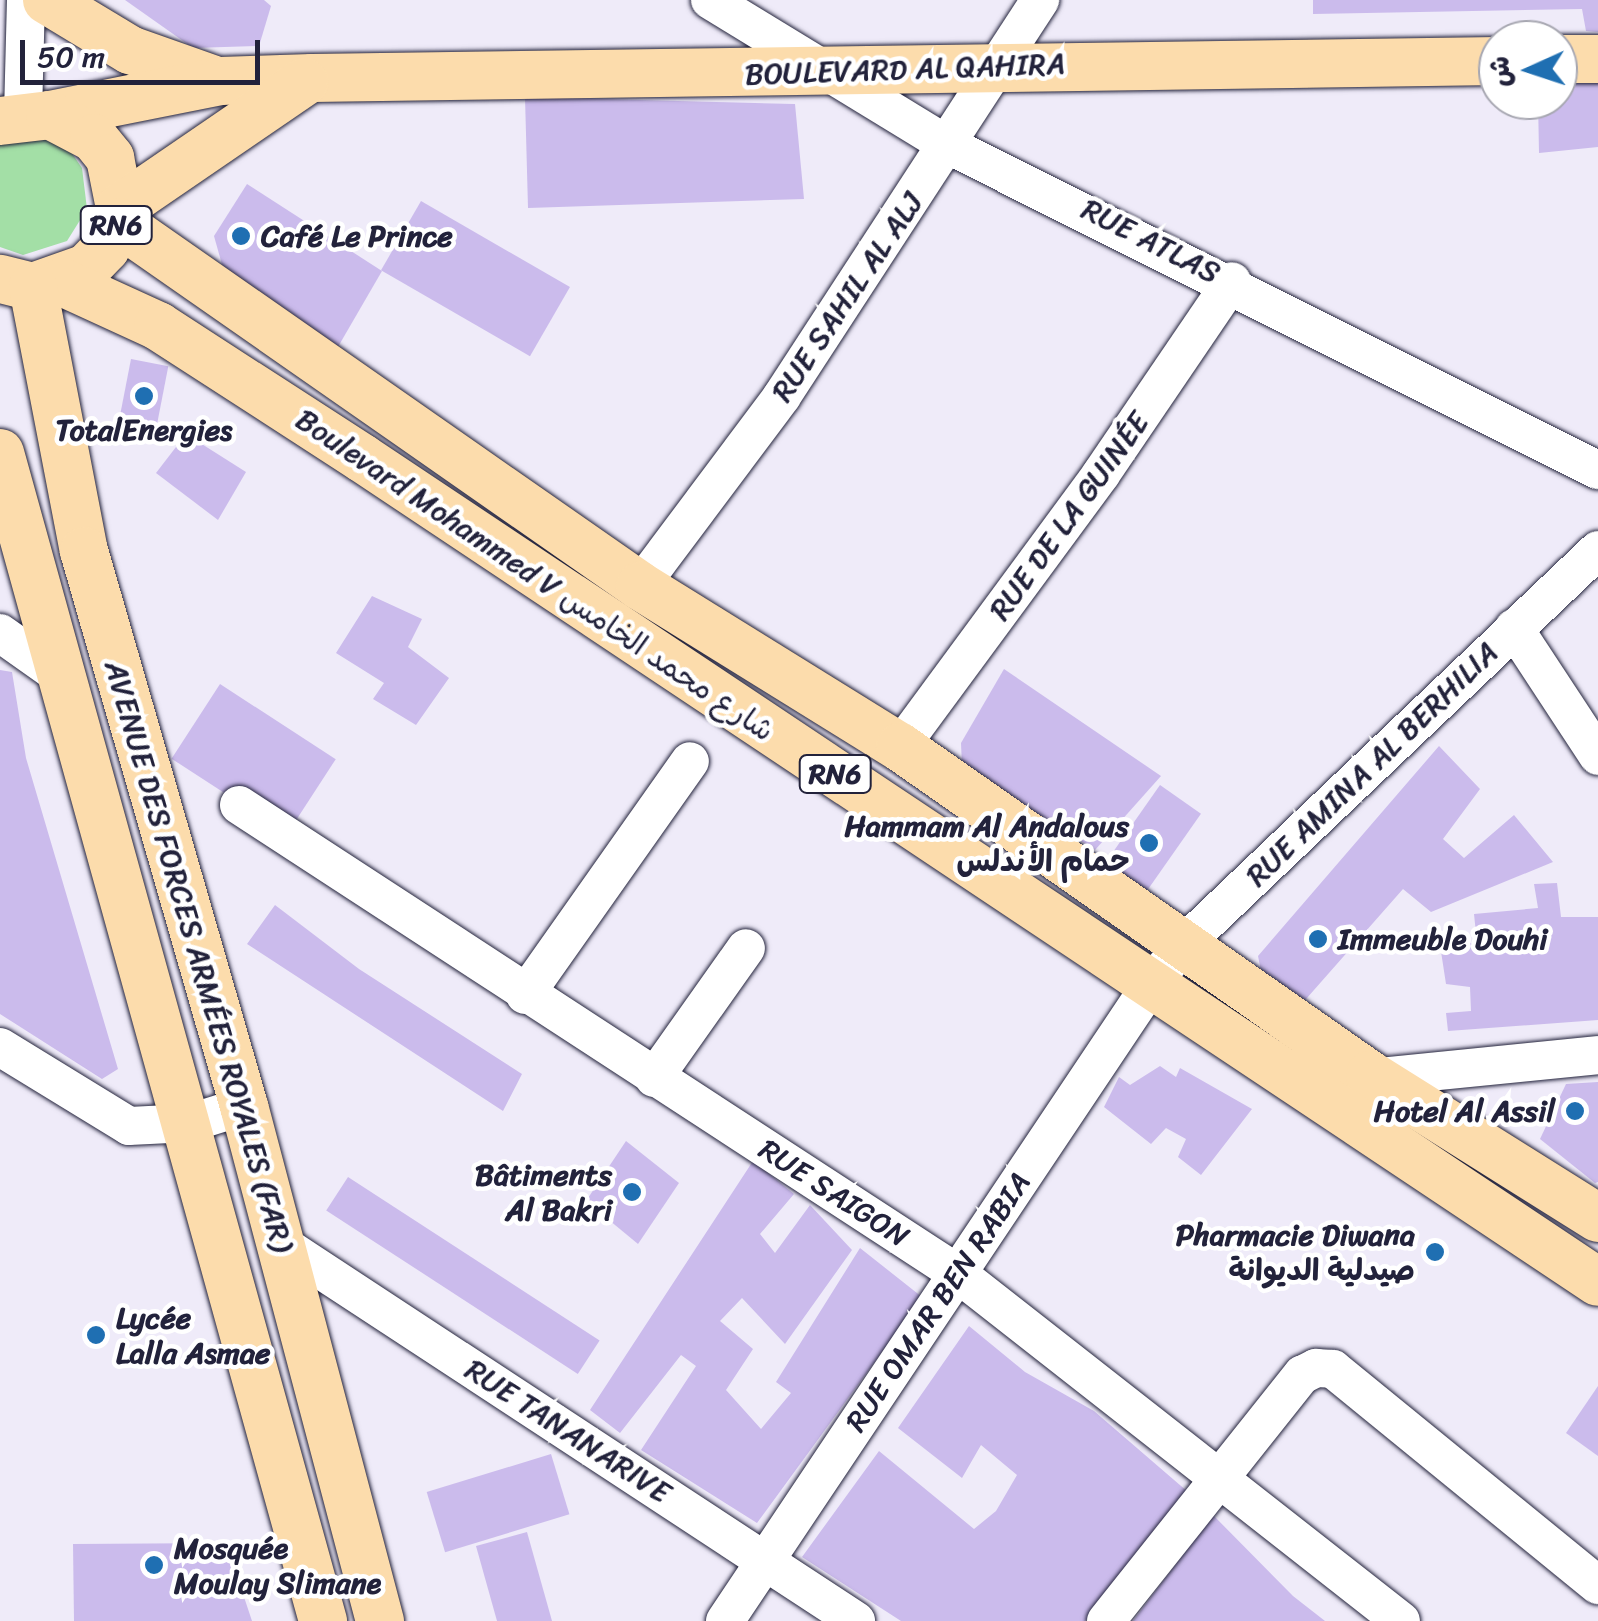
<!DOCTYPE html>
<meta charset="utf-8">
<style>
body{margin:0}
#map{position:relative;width:1598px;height:1621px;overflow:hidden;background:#efebf9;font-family:Sriracha,"Playpen Sans Arabic",sans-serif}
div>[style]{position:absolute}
.green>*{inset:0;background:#a3dfa6}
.building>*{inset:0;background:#cbbbec;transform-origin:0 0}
.roads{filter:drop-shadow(0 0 2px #22223b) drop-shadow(0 0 2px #22223b)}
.minor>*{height:38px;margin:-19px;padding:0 19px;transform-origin:19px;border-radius:19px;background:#fff}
.major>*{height:48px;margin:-24px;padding:0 24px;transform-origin:24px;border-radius:24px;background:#fcdcac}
.dots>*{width:28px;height:28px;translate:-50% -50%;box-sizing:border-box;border:5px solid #fff;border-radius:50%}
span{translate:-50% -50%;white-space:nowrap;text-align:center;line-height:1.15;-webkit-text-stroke:9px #fff;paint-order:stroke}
.shield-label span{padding:2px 8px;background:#fff;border:2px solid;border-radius:8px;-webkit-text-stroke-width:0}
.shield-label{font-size:28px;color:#22223b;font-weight:700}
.street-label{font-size:30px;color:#22223b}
.poi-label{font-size:30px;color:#22223b;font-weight:700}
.left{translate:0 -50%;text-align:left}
.right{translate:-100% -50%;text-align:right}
.north{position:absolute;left:1478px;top:20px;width:100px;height:100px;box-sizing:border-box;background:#fff;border:2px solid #a7a7b1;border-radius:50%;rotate:267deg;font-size:28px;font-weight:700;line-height:40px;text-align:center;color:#22223b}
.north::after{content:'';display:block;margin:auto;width:35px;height:45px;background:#1f6fb2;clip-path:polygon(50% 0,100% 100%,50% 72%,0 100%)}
.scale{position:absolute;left:20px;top:40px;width:240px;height:45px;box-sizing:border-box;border:5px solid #22223b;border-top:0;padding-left:12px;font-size:30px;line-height:35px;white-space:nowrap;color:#22223b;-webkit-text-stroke:8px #fff;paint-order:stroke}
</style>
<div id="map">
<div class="green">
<i style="clip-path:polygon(39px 135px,71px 152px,82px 168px,87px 209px,67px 241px,23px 255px,0 247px,0 141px)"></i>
</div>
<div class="building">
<i style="clip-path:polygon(125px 0,264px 0,271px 6px,259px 46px,193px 48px)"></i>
<i style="clip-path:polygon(1313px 0,1598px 0,1598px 32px,1586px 31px,1582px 9px,1313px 14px)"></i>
<i style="clip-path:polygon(1558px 76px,1598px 78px,1598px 147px,1539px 153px,1538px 100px,1558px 100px)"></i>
<i style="clip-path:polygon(525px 97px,795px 104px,804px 199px,528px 208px)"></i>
<i style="clip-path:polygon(247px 184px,382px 271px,335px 352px,228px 286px,214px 236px)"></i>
<i style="left:421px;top:201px;width:172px;height:80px;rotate:30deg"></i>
<i style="left:131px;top:359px;width:38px;height:68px;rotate:11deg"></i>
<i style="clip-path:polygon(186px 434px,246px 472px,218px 520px,156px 473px)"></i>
<i style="clip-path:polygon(372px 596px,422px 619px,408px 647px,449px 678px,416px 725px,373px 699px,384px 683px,336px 653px)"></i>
<i style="clip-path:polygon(1004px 669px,1161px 776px,1095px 850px,962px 766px,961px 743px)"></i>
<i style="clip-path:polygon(0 670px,12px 672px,26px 758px,118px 1069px,102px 1079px,0 1014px)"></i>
<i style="left:220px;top:684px;width:138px;height:89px;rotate:33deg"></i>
<i style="clip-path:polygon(1439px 746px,1480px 789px,1443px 839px,1464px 858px,1514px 815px,1553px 862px,1431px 912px,1403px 889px,1299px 1007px,1263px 981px,1258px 956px)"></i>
<i style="left:1160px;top:785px;width:50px;height:106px;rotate:35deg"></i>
<i style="clip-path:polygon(1557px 883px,1561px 917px,1598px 917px,1598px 1020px,1448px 1031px,1446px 1013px,1471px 1011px,1470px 987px,1446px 984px,1440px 945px,1477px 943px,1474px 914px,1538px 908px,1534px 884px)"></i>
<i style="clip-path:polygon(275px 905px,359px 969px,522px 1074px,503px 1111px,247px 944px)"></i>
<i style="clip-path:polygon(1160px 1066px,1176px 1077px,1180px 1068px,1252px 1109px,1201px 1175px,1178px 1157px,1186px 1139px,1166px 1128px,1151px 1144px,1104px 1107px,1119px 1077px,1130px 1085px)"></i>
<i style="clip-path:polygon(1598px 1082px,1598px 1182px,1595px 1183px,1540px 1139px,1566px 1084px)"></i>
<i style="clip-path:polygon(626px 1141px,679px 1183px,638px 1244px,586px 1201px)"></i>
<i style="clip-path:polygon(753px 1161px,794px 1194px,760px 1234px,775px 1253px,810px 1205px,852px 1250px,785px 1344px,742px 1298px,720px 1321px,753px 1349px,726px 1390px,761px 1429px,791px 1393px,776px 1382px,860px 1248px,922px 1297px,757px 1523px,641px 1450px,696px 1366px,681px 1355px,620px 1433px,590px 1410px)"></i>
<i style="left:348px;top:1177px;width:300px;height:40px;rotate:33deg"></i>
<i style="clip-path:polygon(969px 1326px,1025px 1372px,1094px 1411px,1188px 1492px,1085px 1621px,901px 1621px,802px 1557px,879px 1451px,974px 1529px,996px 1511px,1017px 1475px,981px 1445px,962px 1478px,898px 1428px)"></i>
<i style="clip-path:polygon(1598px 1386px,1598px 1456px,1566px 1433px)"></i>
<i style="left:551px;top:1454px;width:63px;height:130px;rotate:73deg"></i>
<i style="clip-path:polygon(1213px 1515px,1293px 1596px,1325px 1621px,1133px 1621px)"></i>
<i style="clip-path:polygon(527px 1532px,552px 1621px,497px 1621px,476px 1546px)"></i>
<i style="clip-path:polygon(226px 1543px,252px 1621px,74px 1621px,73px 1544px)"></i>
</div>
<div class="roads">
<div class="minor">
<i style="left:710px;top:0;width:279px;rotate:31.4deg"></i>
<i style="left:948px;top:145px;width:727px;rotate:26.57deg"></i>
<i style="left:23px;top:114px;width:114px;rotate:-88.5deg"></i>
<i style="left:640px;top:586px;width:237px;rotate:-53.2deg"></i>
<i style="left:782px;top:396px;width:473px;rotate:-56.9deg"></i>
<i style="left:1514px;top:628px;width:153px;rotate:56.7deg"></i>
<i style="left:0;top:633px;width:71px;rotate:35.3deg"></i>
<i style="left:900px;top:747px;width:339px;rotate:-53.6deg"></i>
<i style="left:1101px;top:474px;width:233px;rotate:-55.8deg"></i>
<i style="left:239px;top:805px;width:857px;rotate:33.1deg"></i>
<i style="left:957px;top:1273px;width:564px;rotate:38.09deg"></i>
<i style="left:525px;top:995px;width:286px;rotate:-54.8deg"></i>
<i style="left:0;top:1047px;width:151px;rotate:31.5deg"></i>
<i style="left:129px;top:1126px;width:61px;rotate:-2.8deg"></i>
<i style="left:190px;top:1123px;width:57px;rotate:-17.5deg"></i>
<i style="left:654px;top:1078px;width:159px;rotate:-54.7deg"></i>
<i style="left:1359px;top:1079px;width:240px;rotate:-5.7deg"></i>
<i style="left:280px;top:1243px;width:689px;rotate:33.27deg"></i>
<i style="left:725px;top:1621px;width:768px;rotate:-56.21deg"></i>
<i style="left:1152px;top:983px;width:52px;rotate:-50.5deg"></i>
<i style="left:1185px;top:943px;width:570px;rotate:-43.58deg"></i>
<i style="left:1106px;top:1621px;width:315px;rotate:-51.5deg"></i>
<i style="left:1302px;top:1375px;width:16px;rotate:-27deg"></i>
<i style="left:1316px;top:1368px;width:17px;rotate:3deg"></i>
<i style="left:1333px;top:1369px;width:342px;rotate:39.2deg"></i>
</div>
<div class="major">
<i style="left:47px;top:0;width:97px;rotate:31.1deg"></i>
<i style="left:130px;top:50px;width:87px;rotate:19.5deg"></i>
<i style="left:1558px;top:59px;width:40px"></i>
<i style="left:50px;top:115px;width:173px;rotate:-11.3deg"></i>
<i style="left:220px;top:81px;width:92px;rotate:-1.9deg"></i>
<i style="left:312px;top:78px;width:1186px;rotate:-0.82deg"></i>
<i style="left:0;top:121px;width:50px;rotate:-6.8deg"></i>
<i style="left:50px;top:115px;width:50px;rotate:27.6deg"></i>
<i style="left:94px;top:138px;width:26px;rotate:51deg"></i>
<i style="left:110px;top:158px;width:51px;rotate:78.7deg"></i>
<i style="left:120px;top:208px;width:42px;rotate:109.3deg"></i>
<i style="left:106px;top:248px;width:28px;rotate:134deg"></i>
<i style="left:87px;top:268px;width:57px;rotate:160.6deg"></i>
<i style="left:33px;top:287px;width:34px;rotate:-166deg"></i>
<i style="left:120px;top:208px;width:223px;rotate:-34.4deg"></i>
<i style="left:118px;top:222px;width:636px;rotate:34.89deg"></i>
<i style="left:640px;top:586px;width:306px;rotate:31.8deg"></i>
<i style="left:900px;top:747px;width:573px;rotate:34.91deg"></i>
<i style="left:1370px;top:1075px;width:269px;rotate:32.1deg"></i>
<i style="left:62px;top:282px;width:106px;rotate:24.6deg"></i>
<i style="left:158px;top:326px;width:243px;rotate:32.9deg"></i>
<i style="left:362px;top:458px;width:1485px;rotate:33.69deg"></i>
<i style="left:33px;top:287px;width:269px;rotate:79.1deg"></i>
<i style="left:84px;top:551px;width:578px;rotate:73.92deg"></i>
<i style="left:244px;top:1106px;width:533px;rotate:75.21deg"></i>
<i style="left:0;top:453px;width:1212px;rotate:74.54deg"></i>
</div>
</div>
<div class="dots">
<i style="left:241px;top:236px;background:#1f6fb2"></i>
<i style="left:144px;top:396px;background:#1f6fb2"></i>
<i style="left:1149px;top:843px;background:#1f6fb2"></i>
<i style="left:1318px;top:939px;background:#1f6fb2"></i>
<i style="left:1575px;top:1111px;background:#1f6fb2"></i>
<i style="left:632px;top:1192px;background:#1f6fb2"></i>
<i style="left:1435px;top:1252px;background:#1f6fb2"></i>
<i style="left:96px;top:1335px;background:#1f6fb2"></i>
<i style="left:154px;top:1565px;background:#1f6fb2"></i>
</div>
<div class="shield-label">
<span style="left:116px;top:225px">RN6</span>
<span style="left:835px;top:774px">RN6</span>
</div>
<div class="street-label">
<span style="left:905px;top:69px;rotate:-2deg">BOULEVARD AL QAHIRA</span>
<span style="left:1151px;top:241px;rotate:27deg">RUE ATLAS</span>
<span style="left:847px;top:297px;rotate:-56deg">RUE SAHIL AL ALJ</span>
<span style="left:1069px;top:516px;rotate:-54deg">RUE DE LA GUINÉE</span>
<span style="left:535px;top:575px;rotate:34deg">Boulevard Mohammed V شارع محمد الخامس</span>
<span style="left:1372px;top:764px;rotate:-44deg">RUE AMINA AL BERHILIA</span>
<span style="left:199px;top:956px;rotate:74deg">AVENUE DES FORCES ARMÉES ROYALES (FAR)</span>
<span style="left:834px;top:1193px;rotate:33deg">RUE SAIGON</span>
<span style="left:938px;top:1302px;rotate:-56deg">RUE OMAR BEN RABIA</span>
<span style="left:568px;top:1431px;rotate:33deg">RUE TANANARIVE</span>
</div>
<div class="poi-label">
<span class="left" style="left:261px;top:236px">Café Le Prince</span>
<span style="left:144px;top:430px">TotalEnergies</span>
<span class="right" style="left:1129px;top:843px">Hammam Al Andalous<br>حمام الأندلس</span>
<span class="left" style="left:1338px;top:939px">Immeuble Douhi</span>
<span class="right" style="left:1555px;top:1111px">Hotel Al Assil</span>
<span class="right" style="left:612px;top:1192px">Bâtiments<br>Al Bakri</span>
<span class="right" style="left:1415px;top:1252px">Pharmacie Diwana<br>صيدلية الديوانة</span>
<span class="left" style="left:116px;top:1335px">Lycée<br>Lalla Asmae</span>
<span class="left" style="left:174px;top:1565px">Mosquée<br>Moulay Slimane</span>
</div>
<div class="north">ش</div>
<div class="scale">50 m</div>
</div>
